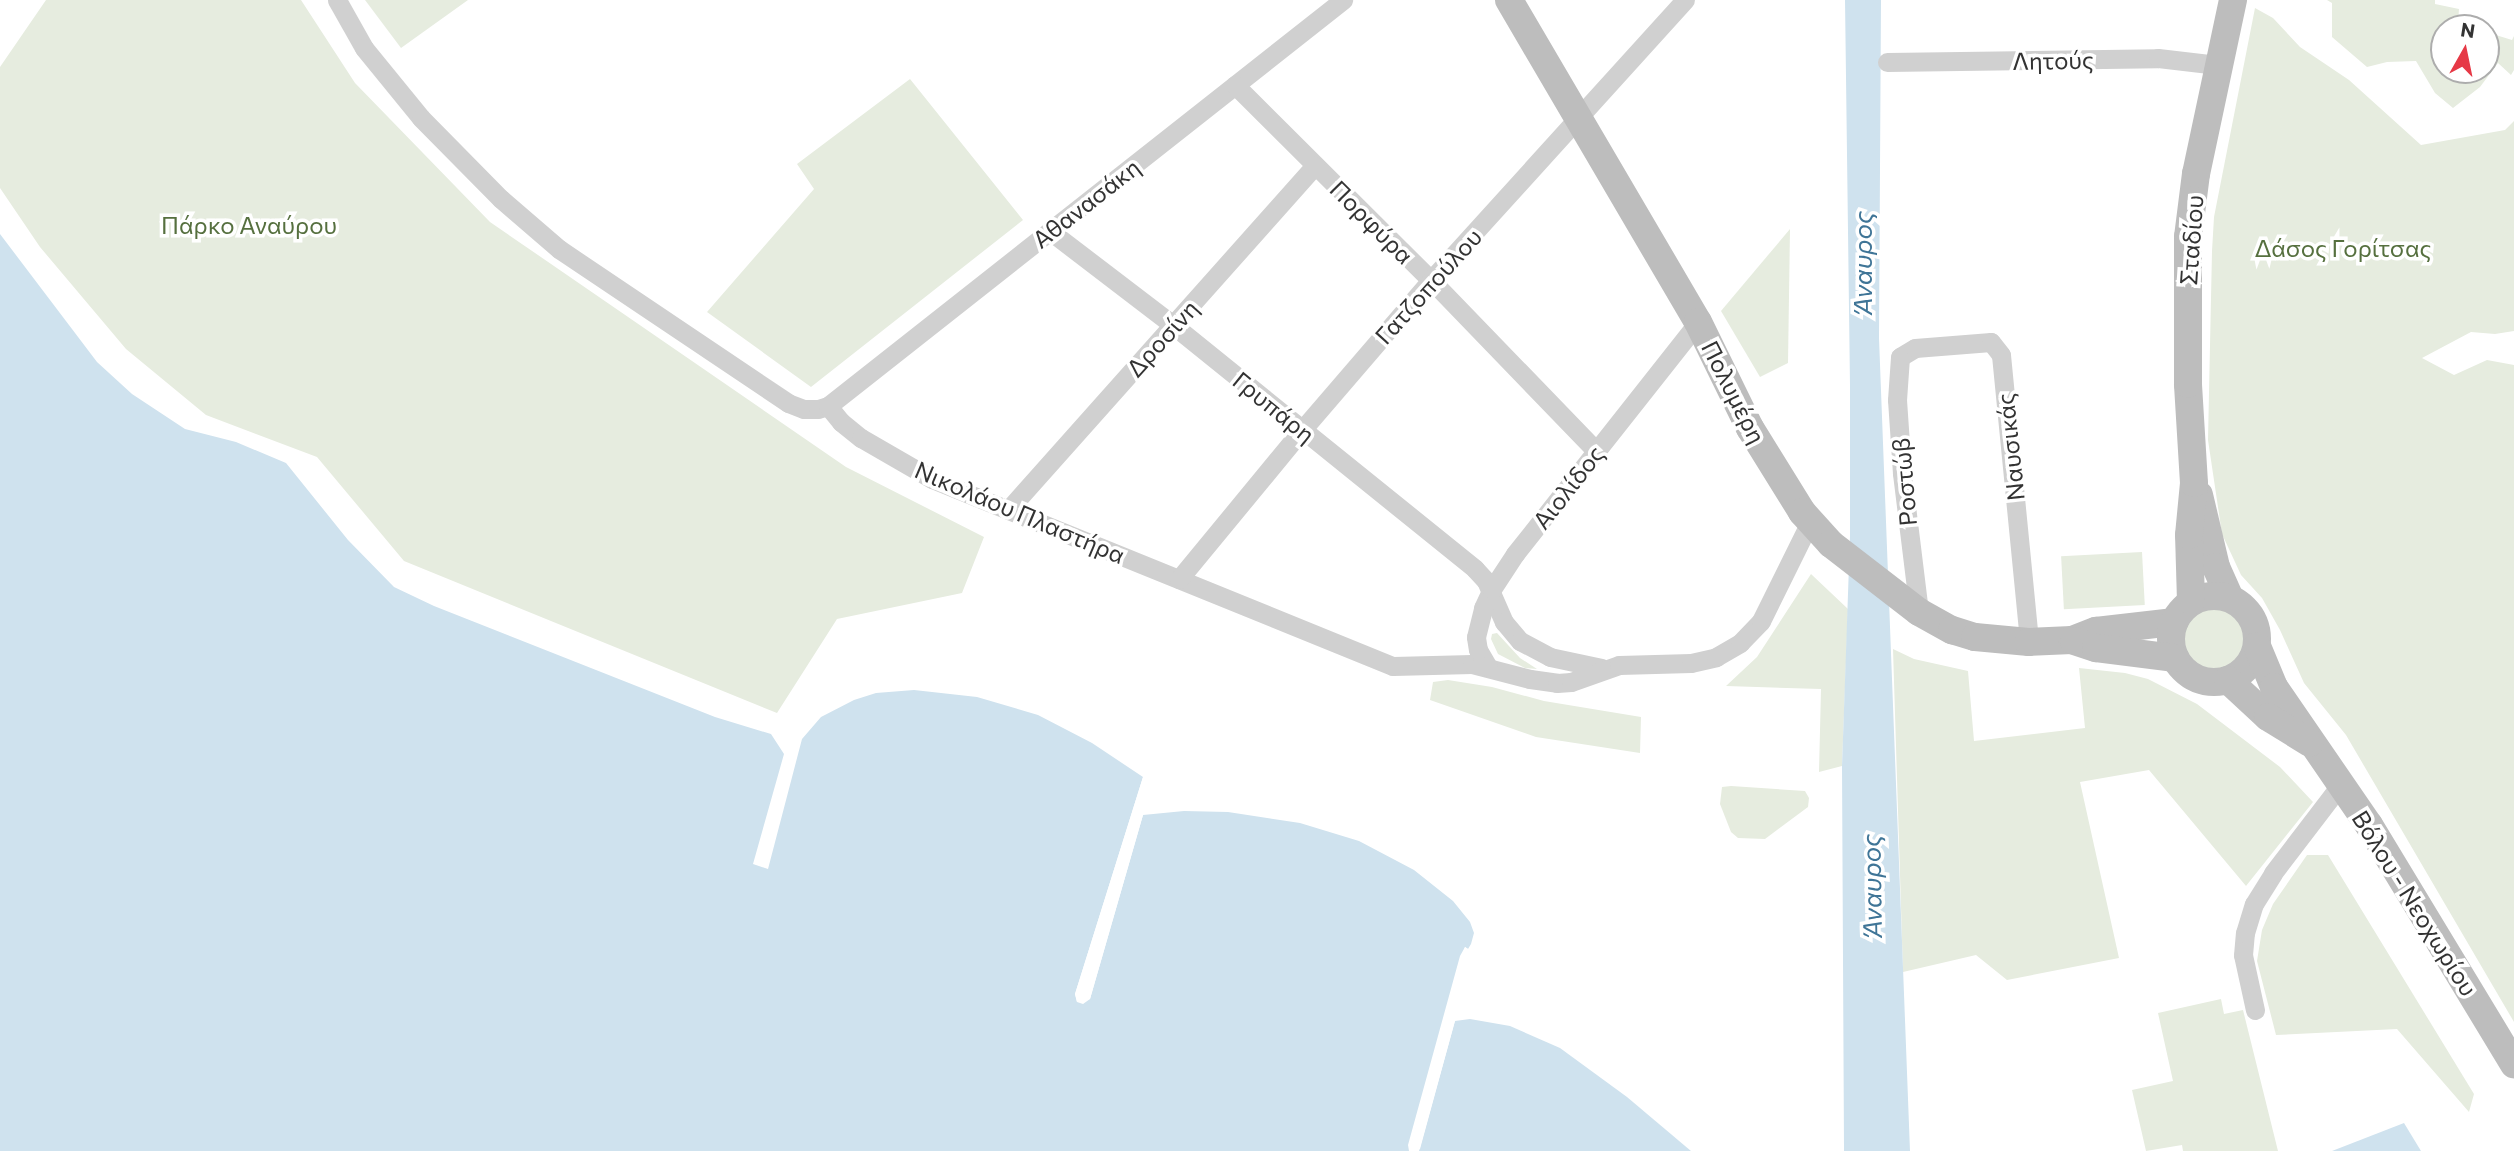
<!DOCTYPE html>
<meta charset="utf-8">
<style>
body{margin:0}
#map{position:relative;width:2514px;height:1151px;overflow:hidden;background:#fff;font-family:Commissioner,sans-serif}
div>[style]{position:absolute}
.green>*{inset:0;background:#e6ecdf;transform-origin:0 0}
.round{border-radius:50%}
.water>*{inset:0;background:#cfe2ee}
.pier>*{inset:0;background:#fff}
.street>*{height:19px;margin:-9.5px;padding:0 9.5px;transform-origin:9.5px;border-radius:9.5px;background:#d0d0d0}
.secondary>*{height:28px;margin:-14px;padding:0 14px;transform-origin:14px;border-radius:14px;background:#bdbdbd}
.secondary>.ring{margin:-14px;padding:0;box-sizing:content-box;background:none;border:28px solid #bdbdbd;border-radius:50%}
span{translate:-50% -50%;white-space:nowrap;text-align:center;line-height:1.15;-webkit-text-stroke:7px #fff;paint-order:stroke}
.street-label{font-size:24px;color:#333}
.park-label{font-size:24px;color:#56703f}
.water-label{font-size:26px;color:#3f7597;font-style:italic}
.north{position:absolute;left:2430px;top:14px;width:70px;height:70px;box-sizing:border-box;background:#fff;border:2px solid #adadad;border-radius:50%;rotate:9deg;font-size:19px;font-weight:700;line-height:28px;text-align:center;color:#333}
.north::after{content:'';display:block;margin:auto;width:24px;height:32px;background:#e63946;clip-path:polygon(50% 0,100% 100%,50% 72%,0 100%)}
</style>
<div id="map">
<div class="green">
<i style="clip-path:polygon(46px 0,301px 0,355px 83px,490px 222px,846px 467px,984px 537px,962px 593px,837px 619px,777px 713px,404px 561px,317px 457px,206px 415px,126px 349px,40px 247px,0 188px,0 67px)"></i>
<i style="clip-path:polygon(365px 0,468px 0,401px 48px)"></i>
<i style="clip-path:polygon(2327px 0,2435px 0,2435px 4px,2459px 9px,2458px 22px,2475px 28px,2444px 28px,2444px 70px,2486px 70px,2486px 32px,2512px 40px,2514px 36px,2514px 70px,2511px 75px,2498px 63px,2480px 87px,2453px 108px,2435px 93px,2416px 61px,2387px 62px,2367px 67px,2332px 37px,2332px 3px)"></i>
<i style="clip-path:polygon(2255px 8px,2273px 18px,2300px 47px,2349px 80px,2421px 145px,2505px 130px,2514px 121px,2514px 331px,2495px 334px,2471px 332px,2422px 358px,2454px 375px,2487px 360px,2514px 365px,2514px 1022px,2346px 735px,2304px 683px,2280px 630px,2262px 598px,2241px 575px,2222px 534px,2208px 440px,2212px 251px,2214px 217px)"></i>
<i style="clip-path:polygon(910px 79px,1023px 220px,811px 387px,707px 312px,814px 189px,797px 164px)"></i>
<i style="clip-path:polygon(1790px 229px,1788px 363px,1760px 377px,1721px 311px)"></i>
<i style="left:2142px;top:552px;width:53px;height:81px;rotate:87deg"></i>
<i style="clip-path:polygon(1811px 574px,1848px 609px,1842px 766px,1819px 772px,1821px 689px,1726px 686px,1757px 657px)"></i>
<i class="round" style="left:2182px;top:605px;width:66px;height:66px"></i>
<i style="clip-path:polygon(1497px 633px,1520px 658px,1537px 669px,1525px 668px,1498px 654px,1491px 639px,1492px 634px)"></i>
<i style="clip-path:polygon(1893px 649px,1914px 659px,1968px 671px,1974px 741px,2085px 728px,2079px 668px,2125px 673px,2148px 679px,2197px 704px,2280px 767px,2313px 802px,2246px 886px,2149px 770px,2080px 782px,2119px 958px,2007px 980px,1976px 955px,1903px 972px)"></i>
<i style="clip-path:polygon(1448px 680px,1492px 687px,1544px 701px,1641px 717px,1640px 753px,1536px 737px,1430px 700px,1433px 682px)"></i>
<i style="clip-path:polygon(1731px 786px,1805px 791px,1809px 798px,1808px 807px,1765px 839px,1738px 838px,1731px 832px,1720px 804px,1722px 787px)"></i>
<i style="clip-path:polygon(2307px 855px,2328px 855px,2474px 1094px,2469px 1112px,2397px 1029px,2276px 1035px,2257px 961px,2262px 930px,2273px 904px)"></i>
<i style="clip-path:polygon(2221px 999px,2224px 1014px,2243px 1010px,2278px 1151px,2183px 1151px,2182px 1145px,2146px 1151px,2132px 1090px,2173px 1081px,2158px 1013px)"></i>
</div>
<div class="water">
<i style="clip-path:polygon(1845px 0,1881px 0,1879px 338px,1910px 1151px,1844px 1151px,1842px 766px,1850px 536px,1850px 386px)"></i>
<i style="clip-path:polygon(0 234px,97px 362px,132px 394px,185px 429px,236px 442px,286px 463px,348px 540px,394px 587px,434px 606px,715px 717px,771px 734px,784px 754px,753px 864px,768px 869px,802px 739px,821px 717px,854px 700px,876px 693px,914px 690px,977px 697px,1038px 715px,1092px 743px,1143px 777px,1075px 994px,1077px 1002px,1090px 999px,1143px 815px,1184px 811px,1228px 812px,1300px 823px,1359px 841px,1414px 870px,1453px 901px,1470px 922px,1474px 933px,1471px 944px,1468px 949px,1465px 947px,1409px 1151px,0 1151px)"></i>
<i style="clip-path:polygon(1470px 1019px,1510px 1026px,1560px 1048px,1627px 1097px,1691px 1151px,1419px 1151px,1455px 1021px)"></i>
<i style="clip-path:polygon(2404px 1123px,2421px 1151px,2332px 1151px)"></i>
</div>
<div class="pier">
<i style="clip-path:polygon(1143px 777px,1146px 778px,1079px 994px,1080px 999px,1087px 997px,1139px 814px,1143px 811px,1143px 815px,1090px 999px,1083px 1004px,1077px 1002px,1075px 994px)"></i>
<i style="clip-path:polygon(1465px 947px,1471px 951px,1463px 957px,1411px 1146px,1413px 1151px,1409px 1151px,1408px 1145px,1460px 956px)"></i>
<i style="clip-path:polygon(1456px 1017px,1420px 1149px,1415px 1151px,1452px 1020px)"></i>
</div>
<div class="street">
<i style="left:337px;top:0;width:55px;rotate:60.6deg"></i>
<i style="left:364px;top:48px;width:90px;rotate:50.8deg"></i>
<i style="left:421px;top:118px;width:114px;rotate:45.4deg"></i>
<i style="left:501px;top:199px;width:77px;rotate:40.8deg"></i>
<i style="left:559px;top:249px;width:276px;rotate:33.9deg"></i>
<i style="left:788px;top:403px;width:17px;rotate:21deg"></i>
<i style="left:804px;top:409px;width:14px"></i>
<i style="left:818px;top:409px;width:10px;rotate:-17deg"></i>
<i style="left:828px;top:406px;width:656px;rotate:-38.25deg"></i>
<i style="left:1887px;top:62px;width:271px;rotate:-0.8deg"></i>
<i style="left:2158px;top:58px;width:60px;rotate:6.7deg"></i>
<i style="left:1235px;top:85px;width:276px;rotate:44.9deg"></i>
<i style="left:1431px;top:280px;width:238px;rotate:46deg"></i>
<i style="left:1050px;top:231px;width:155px;rotate:37.4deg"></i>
<i style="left:1173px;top:325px;width:388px;rotate:38.9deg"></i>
<i style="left:1475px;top:569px;width:16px;rotate:47deg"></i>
<i style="left:1486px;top:581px;width:45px;rotate:66.3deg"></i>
<i style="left:1504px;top:622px;width:25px;rotate:50deg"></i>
<i style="left:1520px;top:641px;width:34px;rotate:28deg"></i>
<i style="left:1550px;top:657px;width:53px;rotate:11.9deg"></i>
<i style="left:828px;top:406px;width:21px;rotate:51deg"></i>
<i style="left:841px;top:422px;width:26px;rotate:39deg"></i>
<i style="left:861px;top:438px;width:82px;rotate:30deg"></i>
<i style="left:932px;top:479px;width:497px;rotate:22.1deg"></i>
<i style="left:1393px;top:666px;width:79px;rotate:-1.5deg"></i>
<i style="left:1472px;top:664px;width:60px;rotate:14.5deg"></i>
<i style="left:1530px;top:679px;width:27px;rotate:8deg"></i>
<i style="left:1557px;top:683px;width:14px;rotate:-4deg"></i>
<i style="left:1571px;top:682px;width:51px;rotate:-19.5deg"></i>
<i style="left:1619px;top:665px;width:72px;rotate:-1.6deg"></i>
<i style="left:1691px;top:663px;width:26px;rotate:-13deg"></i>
<i style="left:1716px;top:657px;width:28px;rotate:-30deg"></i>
<i style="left:1740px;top:643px;width:30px;rotate:-46deg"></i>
<i style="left:1761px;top:621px;width:110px;rotate:-63.7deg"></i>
<i style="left:1008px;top:510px;width:461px;rotate:-48.3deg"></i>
<i style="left:1179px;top:579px;width:193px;rotate:-50.5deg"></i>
<i style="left:1302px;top:430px;width:198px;rotate:-49.3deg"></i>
<i style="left:1431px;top:280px;width:378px;rotate:-47.8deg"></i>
<i style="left:1919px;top:612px;width:140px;rotate:-97deg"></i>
<i style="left:1902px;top:473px;width:73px;rotate:-93.9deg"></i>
<i style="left:1897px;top:400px;width:43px;rotate:-86deg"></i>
<i style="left:1900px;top:357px;width:17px;rotate:-31deg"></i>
<i style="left:1915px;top:348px;width:76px;rotate:-4.5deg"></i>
<i style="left:1991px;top:342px;width:16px;rotate:52deg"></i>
<i style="left:2001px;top:355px;width:288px;rotate:84.4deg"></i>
<i style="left:1488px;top:667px;width:20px;rotate:-120deg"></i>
<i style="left:1478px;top:650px;width:13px;rotate:-99deg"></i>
<i style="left:1476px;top:637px;width:30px;rotate:-76deg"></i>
<i style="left:1483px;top:608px;width:21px;rotate:-65deg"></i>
<i style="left:1492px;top:589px;width:42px;rotate:-56.7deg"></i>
<i style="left:1515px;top:554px;width:295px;rotate:-51.7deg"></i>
<i style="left:2255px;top:1010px;width:56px;rotate:-102.3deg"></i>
<i style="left:2243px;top:955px;width:22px;rotate:-85deg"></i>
<i style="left:2245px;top:933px;width:30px;rotate:-73deg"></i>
<i style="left:2254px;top:904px;width:36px;rotate:-58deg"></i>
<i style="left:2273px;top:873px;width:112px;rotate:-52.6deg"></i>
</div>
<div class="secondary">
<i style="left:1509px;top:0;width:373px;rotate:59.6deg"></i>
<i style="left:1698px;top:322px;width:118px;rotate:63.9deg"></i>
<i style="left:1750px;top:428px;width:99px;rotate:58.2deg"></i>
<i style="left:1802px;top:512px;width:43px;rotate:47.8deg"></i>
<i style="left:1831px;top:544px;width:111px;rotate:37.7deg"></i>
<i style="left:1919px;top:612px;width:38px;rotate:29deg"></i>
<i style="left:1952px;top:630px;width:24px;rotate:17deg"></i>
<i style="left:1975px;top:637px;width:54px;rotate:5.3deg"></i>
<i style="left:2029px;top:642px;width:43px;rotate:-2.7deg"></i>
<i style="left:2072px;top:640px;width:26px;rotate:-21deg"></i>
<i style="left:2096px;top:631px;width:79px;rotate:-6.6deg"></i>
<i style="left:2199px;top:495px;width:74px;rotate:76.7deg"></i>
<i style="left:2216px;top:567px;width:34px;rotate:66deg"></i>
<i class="ring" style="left:2171px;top:596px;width:58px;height:58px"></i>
<i style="left:2191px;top:601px;width:66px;rotate:-91.7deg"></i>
<i style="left:2189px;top:535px;width:52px;rotate:-84.5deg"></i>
<i style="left:2194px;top:483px;width:99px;rotate:-93.5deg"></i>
<i style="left:2188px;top:384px;width:147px;rotate:-90deg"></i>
<i style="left:2188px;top:237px;width:64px;rotate:-82.8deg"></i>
<i style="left:2196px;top:174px;width:178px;rotate:-78deg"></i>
<i style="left:2074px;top:641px;width:23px;rotate:18deg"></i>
<i style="left:2096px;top:648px;width:80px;rotate:7.2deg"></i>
<i style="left:2257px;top:646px;width:44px;rotate:67.5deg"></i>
<i style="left:2274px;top:687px;width:168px;rotate:55.5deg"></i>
<i style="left:2369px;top:825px;width:280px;rotate:58.8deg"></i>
<i style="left:2228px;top:680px;width:54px;rotate:42.8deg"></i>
<i style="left:2268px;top:717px;width:49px;rotate:31.8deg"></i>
</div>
<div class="street-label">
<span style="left:2053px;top:60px;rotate:-1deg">Λητούς</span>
<span style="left:1086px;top:203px;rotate:-38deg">Αθανασάκη</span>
<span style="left:1372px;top:222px;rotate:45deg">Πορφύρα</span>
<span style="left:2191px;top:240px;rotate:-86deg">Σταδίου</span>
<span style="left:1428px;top:286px;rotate:-48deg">Γατζοπούλου</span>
<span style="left:1162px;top:338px;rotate:-48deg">Δροσίνη</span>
<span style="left:1734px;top:392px;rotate:63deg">Πολυμέρη</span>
<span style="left:1274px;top:407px;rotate:39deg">Γρυπάρη</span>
<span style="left:2010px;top:447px;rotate:-96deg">Ναυσικάς</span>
<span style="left:1904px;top:482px;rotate:-95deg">Ροστώβ</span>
<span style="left:1568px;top:487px;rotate:-52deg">Αιολίδος</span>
<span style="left:1020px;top:512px;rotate:23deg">Νικολάου Πλαστήρα</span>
<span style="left:2415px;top:903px;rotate:58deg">Βόλου - Νεοχωρίου</span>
</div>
<div class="park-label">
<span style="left:249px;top:225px">Πάρκο Αναύρου</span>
<span style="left:2343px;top:248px">Δάσος Γορίτσας</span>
</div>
<div class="water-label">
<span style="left:1862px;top:263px;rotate:-90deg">Άναυρος</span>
<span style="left:1871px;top:886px;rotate:-91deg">Άναυρος</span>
</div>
<div class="north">N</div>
</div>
